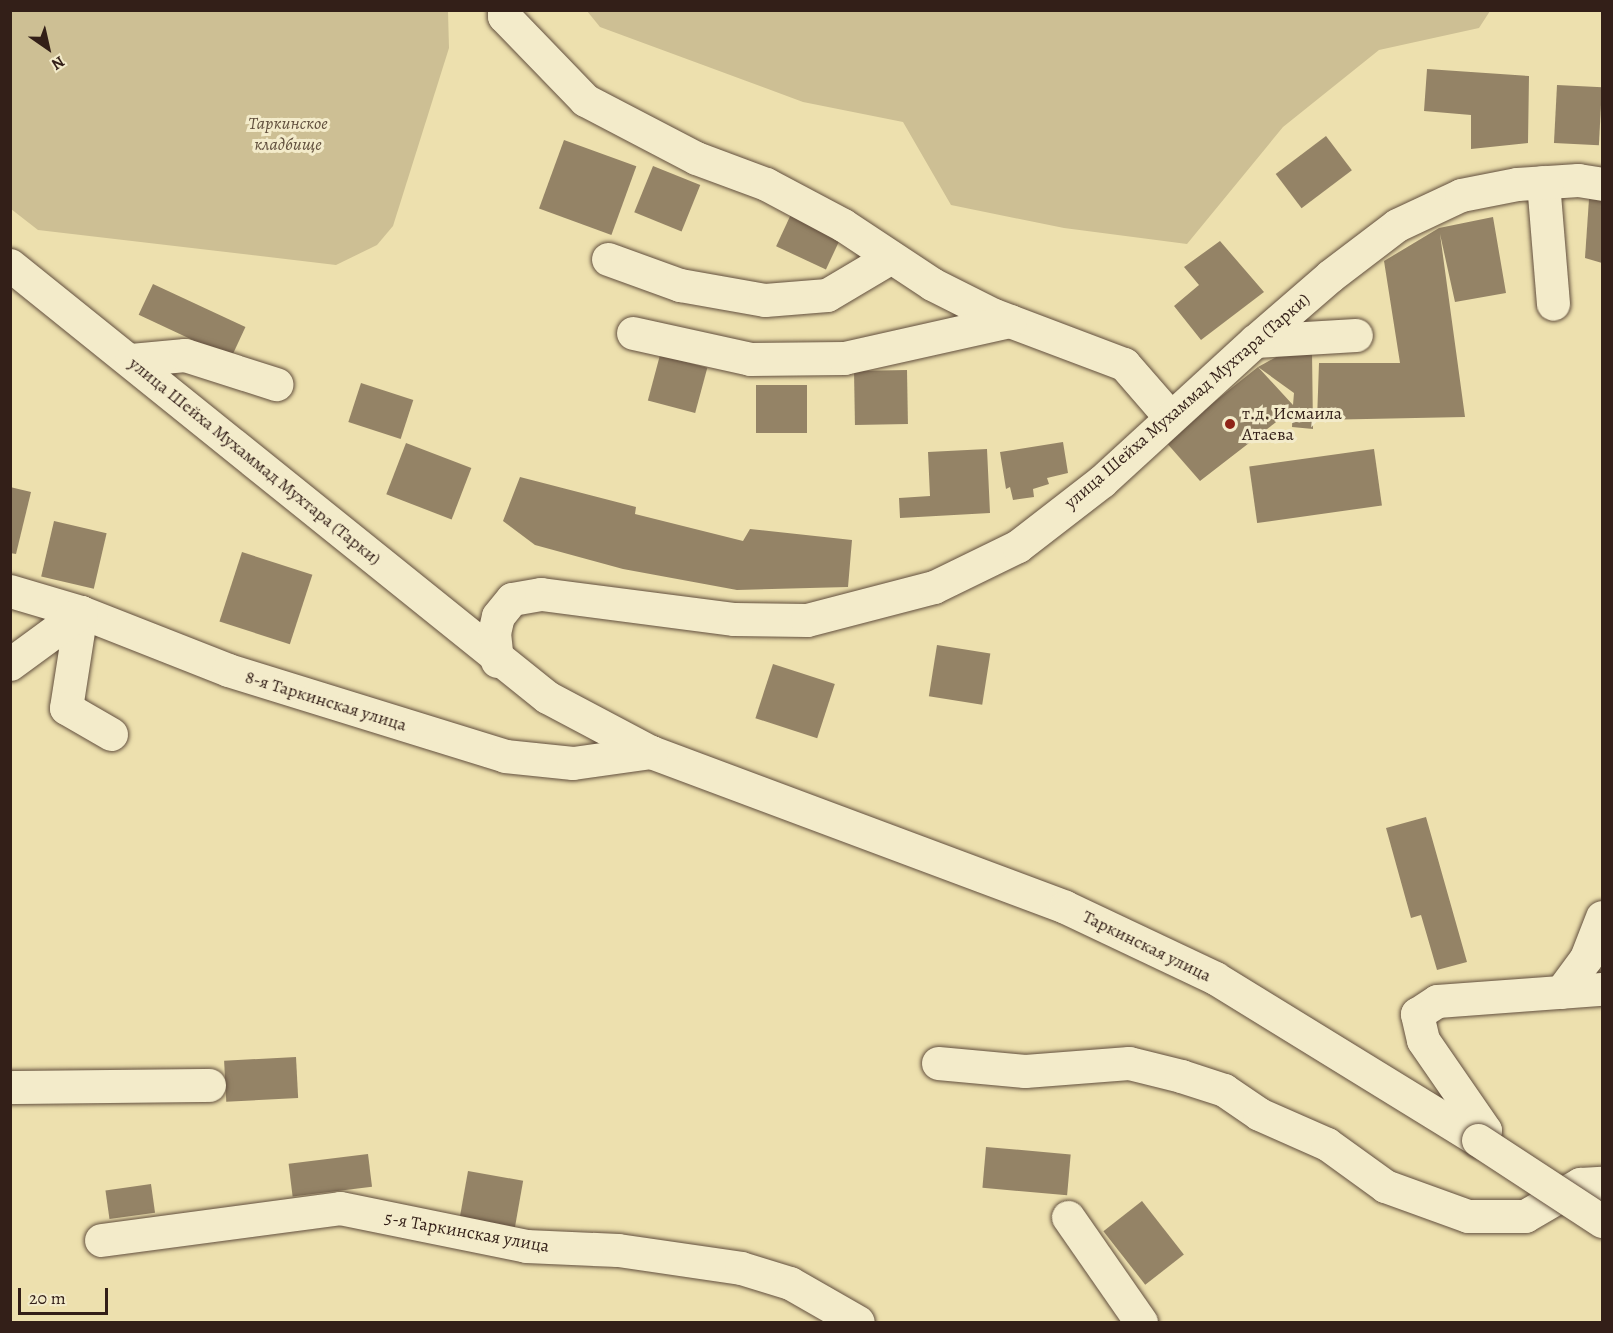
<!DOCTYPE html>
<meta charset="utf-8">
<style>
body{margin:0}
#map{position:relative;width:1613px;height:1333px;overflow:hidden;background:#ede0ae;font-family:Alegreya,serif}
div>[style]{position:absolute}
.green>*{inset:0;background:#cdbf94}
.building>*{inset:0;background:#948366;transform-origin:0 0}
.roads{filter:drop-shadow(0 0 2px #624f3e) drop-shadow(0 0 2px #624f3e)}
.minor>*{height:33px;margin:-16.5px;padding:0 16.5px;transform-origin:16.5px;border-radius:16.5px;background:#f3ebca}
.bridges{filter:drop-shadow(0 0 2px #624f3e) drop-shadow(0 0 2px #624f3e)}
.minor-bridge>*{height:33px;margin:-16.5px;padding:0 16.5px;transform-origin:16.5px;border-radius:16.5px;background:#f3ebca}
.dots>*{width:16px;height:16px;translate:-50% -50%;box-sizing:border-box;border:3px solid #f3ebca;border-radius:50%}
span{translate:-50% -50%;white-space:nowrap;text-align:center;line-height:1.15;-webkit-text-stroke:6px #f3ebca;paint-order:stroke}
.park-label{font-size:18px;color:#614f3d;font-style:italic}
.street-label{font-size:18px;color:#331f18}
.poi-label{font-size:18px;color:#331f18}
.left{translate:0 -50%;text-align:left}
.frame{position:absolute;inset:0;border:12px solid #331f18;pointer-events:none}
.north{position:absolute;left:18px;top:18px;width:60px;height:60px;-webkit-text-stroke:4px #f3ebca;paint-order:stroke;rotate:146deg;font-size:16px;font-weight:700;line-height:24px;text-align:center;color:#331f18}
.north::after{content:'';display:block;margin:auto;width:21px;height:27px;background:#331f18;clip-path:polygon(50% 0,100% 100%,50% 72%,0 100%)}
.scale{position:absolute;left:18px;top:1288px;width:90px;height:27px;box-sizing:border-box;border:3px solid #331f18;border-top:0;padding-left:8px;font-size:18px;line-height:21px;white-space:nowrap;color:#331f18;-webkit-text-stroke:4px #f3ebca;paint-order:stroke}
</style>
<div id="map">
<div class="green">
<i style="clip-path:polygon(10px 11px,448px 11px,449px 48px,393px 226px,377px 245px,336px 265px,38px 230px,11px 209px)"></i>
<i style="clip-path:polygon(587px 11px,1490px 11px,1479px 28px,1379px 50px,1283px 127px,1187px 244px,1064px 228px,951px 205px,903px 122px,803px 102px,600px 27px)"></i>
</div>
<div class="building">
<i style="clip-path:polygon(1427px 69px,1529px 76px,1528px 143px,1471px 149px,1471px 115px,1424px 111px)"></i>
<i style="left:1557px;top:85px;width:45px;height:58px;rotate:3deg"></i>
<i style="left:1326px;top:136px;width:43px;height:63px;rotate:53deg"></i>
<i style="left:564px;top:140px;width:77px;height:73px;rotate:20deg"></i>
<i style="left:653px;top:166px;width:51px;height:50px;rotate:22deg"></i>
<i style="clip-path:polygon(1589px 199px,1602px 201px,1602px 263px,1585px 258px)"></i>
<i style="left:793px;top:210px;width:55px;height:40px;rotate:25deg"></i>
<i style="clip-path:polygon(1493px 217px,1506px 293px,1455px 302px,1440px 234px,1465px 417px,1317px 420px,1319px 363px,1400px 363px,1384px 261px,1439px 228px)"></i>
<i style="clip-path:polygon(1220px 241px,1264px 292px,1201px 340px,1174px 306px,1199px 285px,1184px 267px)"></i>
<i style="left:153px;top:284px;width:102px;height:34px;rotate:25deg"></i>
<i style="clip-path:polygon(evenodd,1291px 349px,1312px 351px,1313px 429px,1292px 427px,1293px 409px,1200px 481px,1165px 441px,1258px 367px,1291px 349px,1258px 367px,1294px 393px,1293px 405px,1258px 367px)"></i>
<i style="left:660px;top:355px;width:49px;height:47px;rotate:15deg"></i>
<i style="left:907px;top:370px;width:54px;height:53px;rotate:89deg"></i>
<i style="left:361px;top:383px;width:55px;height:41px;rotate:18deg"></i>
<i style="left:756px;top:385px;width:51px;height:48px"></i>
<i style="clip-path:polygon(1063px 442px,1068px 473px,1047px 478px,1049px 484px,1033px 489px,1034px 497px,1013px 500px,1010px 487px,1006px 489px,1000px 452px)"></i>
<i style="left:406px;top:443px;width:70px;height:55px;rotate:21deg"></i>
<i style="clip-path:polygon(987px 449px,990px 513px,900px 518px,899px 498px,930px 496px,928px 452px)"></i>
<i style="left:1374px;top:449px;width:57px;height:126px;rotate:82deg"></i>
<i style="clip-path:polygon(520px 477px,636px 507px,635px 514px,743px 541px,750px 529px,852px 540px,848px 587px,737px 590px,623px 569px,535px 545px,503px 521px)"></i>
<i style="clip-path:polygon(10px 487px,31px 492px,16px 554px,10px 553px)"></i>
<i style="left:54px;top:521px;width:54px;height:57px;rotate:13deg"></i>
<i style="left:242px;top:552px;width:74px;height:73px;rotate:18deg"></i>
<i style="left:937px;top:645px;width:54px;height:52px;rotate:9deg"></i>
<i style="left:773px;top:664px;width:65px;height:57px;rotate:18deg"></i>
<i style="clip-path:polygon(1426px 817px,1467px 962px,1437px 970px,1421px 915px,1411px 918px,1386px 828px)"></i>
<i style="left:296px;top:1057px;width:41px;height:72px;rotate:87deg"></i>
<i style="left:986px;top:1147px;width:85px;height:41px;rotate:5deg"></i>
<i style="left:368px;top:1154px;width:33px;height:80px;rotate:83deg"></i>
<i style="left:468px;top:1171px;width:56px;height:49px;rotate:10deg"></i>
<i style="left:151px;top:1184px;width:29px;height:46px;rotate:82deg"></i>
<i style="left:1142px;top:1201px;width:68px;height:49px;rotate:52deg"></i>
</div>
<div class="roads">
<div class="minor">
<i style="left:504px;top:10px;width:6px;rotate:90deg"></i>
<i style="left:504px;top:16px;width:117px;rotate:46deg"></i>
<i style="left:585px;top:100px;width:125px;rotate:27.6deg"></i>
<i style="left:696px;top:158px;width:75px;rotate:20.4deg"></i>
<i style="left:766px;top:184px;width:87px;rotate:28deg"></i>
<i style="left:843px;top:225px;width:107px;rotate:33.5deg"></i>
<i style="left:932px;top:284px;width:69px;rotate:26.6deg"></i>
<i style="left:994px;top:315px;width:139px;rotate:20.7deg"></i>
<i style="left:1124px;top:364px;width:70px;rotate:49deg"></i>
<i style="left:1543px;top:182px;width:122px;rotate:85.3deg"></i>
<i style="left:608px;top:259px;width:77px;rotate:19.9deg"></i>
<i style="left:680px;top:285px;width:86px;rotate:10deg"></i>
<i style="left:765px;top:300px;width:62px;rotate:-4.6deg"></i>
<i style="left:827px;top:295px;width:74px;rotate:-30.7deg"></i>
<i style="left:10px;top:265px;width:689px;rotate:38.82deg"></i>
<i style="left:547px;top:697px;width:118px;rotate:27.9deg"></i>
<i style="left:651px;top:752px;width:442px;rotate:20.5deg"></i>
<i style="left:1065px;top:907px;width:166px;rotate:25.3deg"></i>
<i style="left:1215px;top:978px;width:309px;rotate:31.6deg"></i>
<i style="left:1478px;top:1140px;width:12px;rotate:-55deg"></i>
<i style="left:1485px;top:1130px;width:109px;rotate:-124.6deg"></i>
<i style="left:1423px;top:1040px;width:27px;rotate:-103deg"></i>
<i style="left:1417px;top:1014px;width:24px;rotate:-33deg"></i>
<i style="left:1437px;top:1001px;width:165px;rotate:-4.2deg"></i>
<i style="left:633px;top:333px;width:120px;rotate:12.5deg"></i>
<i style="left:750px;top:359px;width:94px;rotate:-0.6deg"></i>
<i style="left:844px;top:358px;width:170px;rotate:-12.6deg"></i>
<i style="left:1255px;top:341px;width:101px;rotate:-3.4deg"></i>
<i style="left:131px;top:360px;width:54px;rotate:-5.3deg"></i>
<i style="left:185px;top:355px;width:96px;rotate:17.7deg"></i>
<i style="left:10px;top:591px;width:74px;rotate:16.5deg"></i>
<i style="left:81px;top:612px;width:158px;rotate:21.5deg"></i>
<i style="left:228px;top:670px;width:290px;rotate:17.2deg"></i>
<i style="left:505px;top:756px;width:68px;rotate:5.9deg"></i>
<i style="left:573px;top:763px;width:79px;rotate:-8deg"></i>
<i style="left:81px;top:612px;width:97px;rotate:98.9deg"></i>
<i style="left:66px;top:708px;width:52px;rotate:30deg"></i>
<i style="left:497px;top:661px;width:28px;rotate:-96deg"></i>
<i style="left:494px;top:633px;width:17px;rotate:-77deg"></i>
<i style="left:498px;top:616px;width:22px;rotate:-51deg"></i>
<i style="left:512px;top:599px;width:29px;rotate:-10deg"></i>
<i style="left:541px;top:594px;width:195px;rotate:7.4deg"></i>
<i style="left:734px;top:619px;width:73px;rotate:0.8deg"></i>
<i style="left:807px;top:620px;width:131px;rotate:-14.6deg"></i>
<i style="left:934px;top:587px;width:93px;rotate:-26deg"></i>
<i style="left:1018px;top:546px;width:106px;rotate:-37.7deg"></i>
<i style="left:1102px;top:481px;width:207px;rotate:-42.5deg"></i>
<i style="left:1255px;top:341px;width:99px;rotate:-40.9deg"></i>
<i style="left:1330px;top:276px;width:84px;rotate:-37.3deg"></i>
<i style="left:1397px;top:225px;width:71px;rotate:-25.1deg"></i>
<i style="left:1461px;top:195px;width:57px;rotate:-11.1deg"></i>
<i style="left:1517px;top:184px;width:61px;rotate:-3.8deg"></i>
<i style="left:1578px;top:180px;width:24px;rotate:9deg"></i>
<i style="left:10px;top:664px;width:88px;rotate:-36.2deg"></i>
<i style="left:1561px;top:992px;width:42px;rotate:-53.7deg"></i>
<i style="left:1586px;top:958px;width:44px;rotate:-68.7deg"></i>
<i style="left:938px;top:1063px;width:87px;rotate:5.3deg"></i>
<i style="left:1025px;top:1071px;width:104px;rotate:-4.4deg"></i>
<i style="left:1129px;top:1063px;width:54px;rotate:14deg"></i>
<i style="left:1181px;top:1076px;width:45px;rotate:18deg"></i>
<i style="left:1224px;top:1090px;width:42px;rotate:34.4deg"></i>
<i style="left:1259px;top:1114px;width:74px;rotate:23.8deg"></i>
<i style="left:1327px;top:1144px;width:72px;rotate:35.9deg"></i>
<i style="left:1385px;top:1186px;width:88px;rotate:19.9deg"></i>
<i style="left:1468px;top:1216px;width:57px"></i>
<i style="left:1525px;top:1216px;width:64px;rotate:-30.2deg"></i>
<i style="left:1580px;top:1184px;width:22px;rotate:-3deg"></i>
<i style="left:10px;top:1087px;width:199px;rotate:-0.6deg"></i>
<i style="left:1068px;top:1217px;width:128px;rotate:55.2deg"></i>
<i style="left:101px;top:1240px;width:241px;rotate:-7.6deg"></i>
<i style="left:340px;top:1208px;width:190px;rotate:11.5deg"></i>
<i style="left:526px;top:1246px;width:92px;rotate:2.5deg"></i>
<i style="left:618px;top:1250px;width:124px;rotate:8.3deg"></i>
<i style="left:741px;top:1268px;width:51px;rotate:17deg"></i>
<i style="left:790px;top:1283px;width:78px;rotate:29.8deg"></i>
</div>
</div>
<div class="bridges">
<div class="minor-bridge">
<i style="left:1478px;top:1140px;width:148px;rotate:33.2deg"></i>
</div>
</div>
<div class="dots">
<i style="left:1230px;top:424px;background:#8f2418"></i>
</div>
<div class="park-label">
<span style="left:288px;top:134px">Таркинское<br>кладбище</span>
</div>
<div class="street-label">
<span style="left:1187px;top:401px;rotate:-41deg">улица Шейха Мухаммад Мухтара (Тарки)</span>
<span style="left:255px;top:461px;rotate:39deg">улица Шейха Мухаммад Мухтара (Тарки)</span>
<span style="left:326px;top:701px;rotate:17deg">8-я Таркинская улица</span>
<span style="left:1147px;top:946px;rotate:26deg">Таркинская улица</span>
<span style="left:467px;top:1232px;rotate:10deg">5-я Таркинская улица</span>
</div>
<div class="poi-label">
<span class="left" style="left:1242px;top:424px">т.д. Исмаила<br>Атаева</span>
</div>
<div class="frame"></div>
<div class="north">N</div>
<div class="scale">20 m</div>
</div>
